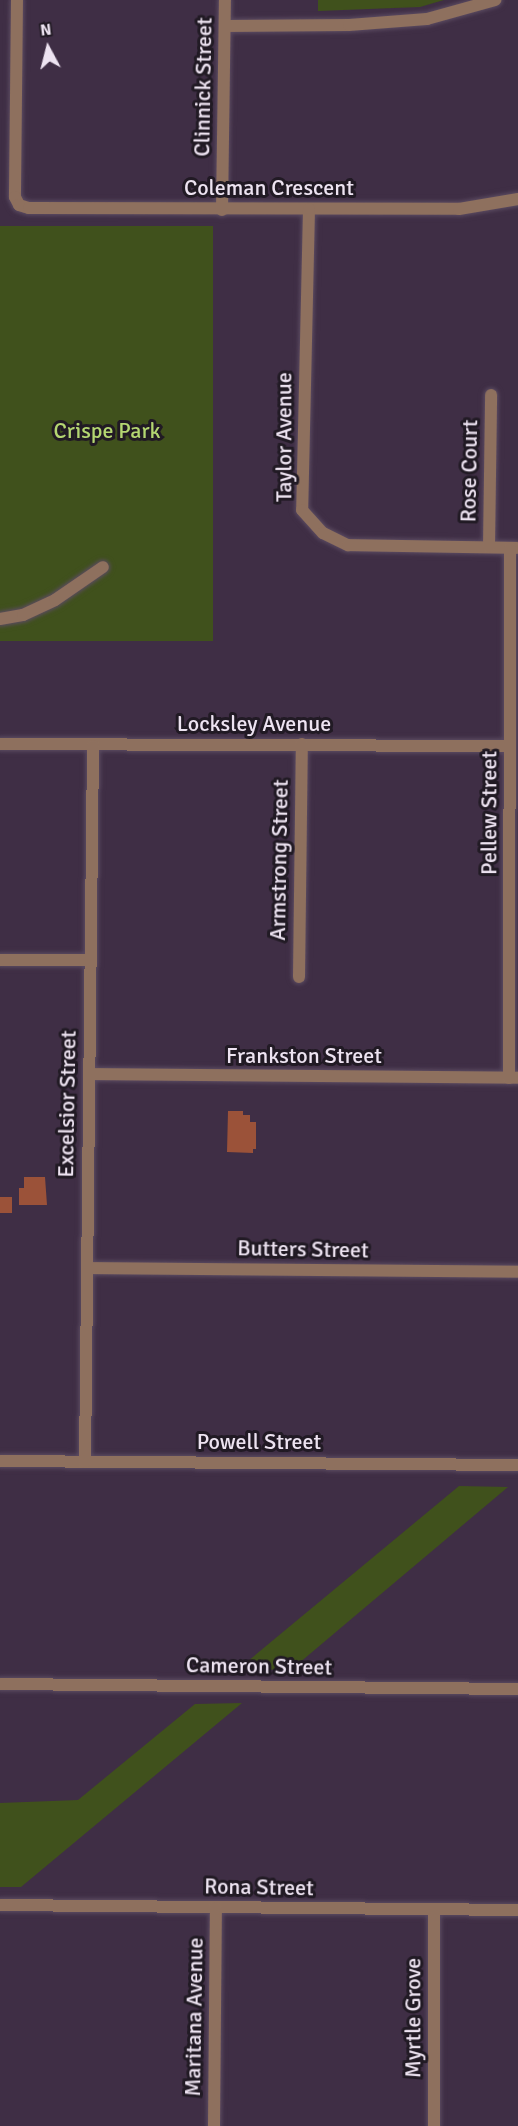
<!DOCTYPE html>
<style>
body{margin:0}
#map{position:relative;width:518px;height:2126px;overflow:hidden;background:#3f2e45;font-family:Signika,sans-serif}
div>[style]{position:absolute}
.green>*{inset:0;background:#40511c;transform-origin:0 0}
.building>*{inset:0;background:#9b5239;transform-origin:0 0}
.roads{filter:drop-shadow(0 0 2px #5b4b61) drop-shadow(0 0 2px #5b4b61)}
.minor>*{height:12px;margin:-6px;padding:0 6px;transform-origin:6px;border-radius:6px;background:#8e705e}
span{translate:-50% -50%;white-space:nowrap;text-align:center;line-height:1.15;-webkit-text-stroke:6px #211a24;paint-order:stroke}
.street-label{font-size:22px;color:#ede3f1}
.park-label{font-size:22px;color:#b4d671}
.north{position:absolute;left:18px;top:18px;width:60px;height:60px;-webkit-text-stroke:4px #211a24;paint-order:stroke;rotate:353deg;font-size:16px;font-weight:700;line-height:24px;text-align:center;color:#ede3f1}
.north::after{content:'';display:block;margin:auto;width:21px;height:27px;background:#ede3f1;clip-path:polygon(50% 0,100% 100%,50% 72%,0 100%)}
</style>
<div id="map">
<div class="green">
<i style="clip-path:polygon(318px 0,444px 0,420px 7px,318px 11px)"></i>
<i style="left:213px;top:226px;width:415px;height:213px;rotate:90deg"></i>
<i style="clip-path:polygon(459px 1486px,508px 1487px,292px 1669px,236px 1671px)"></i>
<i style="clip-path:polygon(242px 1703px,21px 1887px,0 1887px,0 1803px,78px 1800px,195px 1704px)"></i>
</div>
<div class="building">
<i style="clip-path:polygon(228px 1111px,243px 1111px,243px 1115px,250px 1115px,250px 1122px,256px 1122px,256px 1149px,253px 1149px,253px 1153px,227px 1152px)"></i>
<i style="clip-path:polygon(24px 1177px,45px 1177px,47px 1205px,19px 1205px,19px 1188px,24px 1188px)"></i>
<i style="left:0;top:1197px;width:12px;height:16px"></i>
</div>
<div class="roads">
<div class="minor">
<i style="left:17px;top:0;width:197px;rotate:90.6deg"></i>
<i style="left:15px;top:197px;width:9px;rotate:63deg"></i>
<i style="left:19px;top:205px;width:10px;rotate:17deg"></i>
<i style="left:29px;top:208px;width:430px;rotate:0.1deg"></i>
<i style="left:459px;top:209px;width:60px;rotate:-9.6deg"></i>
<i style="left:225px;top:26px;width:124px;rotate:-0.5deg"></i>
<i style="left:349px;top:25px;width:78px;rotate:-4.4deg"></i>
<i style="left:427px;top:19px;width:71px;rotate:-15.6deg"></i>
<i style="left:309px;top:209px;width:301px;rotate:91.3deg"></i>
<i style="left:302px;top:510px;width:31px;rotate:48deg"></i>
<i style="left:323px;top:533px;width:28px;rotate:26deg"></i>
<i style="left:348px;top:545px;width:169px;rotate:1deg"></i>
<i style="left:222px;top:210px;width:210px;rotate:-89.2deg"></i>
<i style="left:489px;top:547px;width:152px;rotate:-89.2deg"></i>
<i style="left:0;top:619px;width:23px;rotate:-10deg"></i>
<i style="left:23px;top:615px;width:35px;rotate:-25deg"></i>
<i style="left:55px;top:600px;width:58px;rotate:-34.5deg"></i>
<i style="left:0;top:744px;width:509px;rotate:0.23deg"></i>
<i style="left:0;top:960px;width:90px"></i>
<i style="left:299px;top:977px;width:233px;rotate:-89.3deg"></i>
<i style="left:89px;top:1074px;width:429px;rotate:0.5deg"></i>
<i style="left:509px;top:1078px;width:530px;rotate:-89.89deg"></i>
<i style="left:87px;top:1268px;width:431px;rotate:0.5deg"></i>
<i style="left:0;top:1461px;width:518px;rotate:0.44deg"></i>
<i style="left:85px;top:1462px;width:716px;rotate:-89.36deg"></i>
<i style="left:0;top:1684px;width:518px;rotate:0.55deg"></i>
<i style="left:0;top:1905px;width:518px;rotate:0.55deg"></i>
<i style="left:214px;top:2126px;width:218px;rotate:-89.5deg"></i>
<i style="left:434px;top:2126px;width:216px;rotate:-90deg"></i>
</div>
</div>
<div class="street-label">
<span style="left:203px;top:87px;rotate:-89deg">Clinnick Street</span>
<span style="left:269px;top:188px">Coleman Crescent</span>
<span style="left:284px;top:437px;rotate:-90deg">Taylor Avenue</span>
<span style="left:469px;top:471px;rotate:-89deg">Rose Court</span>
<span style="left:254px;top:724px">Locksley Avenue</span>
<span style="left:489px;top:813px;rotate:-90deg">Pellew Street</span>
<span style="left:279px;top:860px;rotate:-89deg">Armstrong Street</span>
<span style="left:304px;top:1056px">Frankston Street</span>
<span style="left:67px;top:1104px;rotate:-89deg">Excelsior Street</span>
<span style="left:303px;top:1249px;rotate:1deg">Butters Street</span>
<span style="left:259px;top:1442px">Powell Street</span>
<span style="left:259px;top:1666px;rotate:1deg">Cameron Street</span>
<span style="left:259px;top:1887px;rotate:1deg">Rona Street</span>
<span style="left:194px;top:2017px;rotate:-89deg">Maritana Avenue</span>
<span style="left:413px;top:2018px;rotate:-90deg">Myrtle Grove</span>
</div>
<div class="park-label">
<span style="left:107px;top:431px">Crispe Park</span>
</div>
<div class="north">N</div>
</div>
